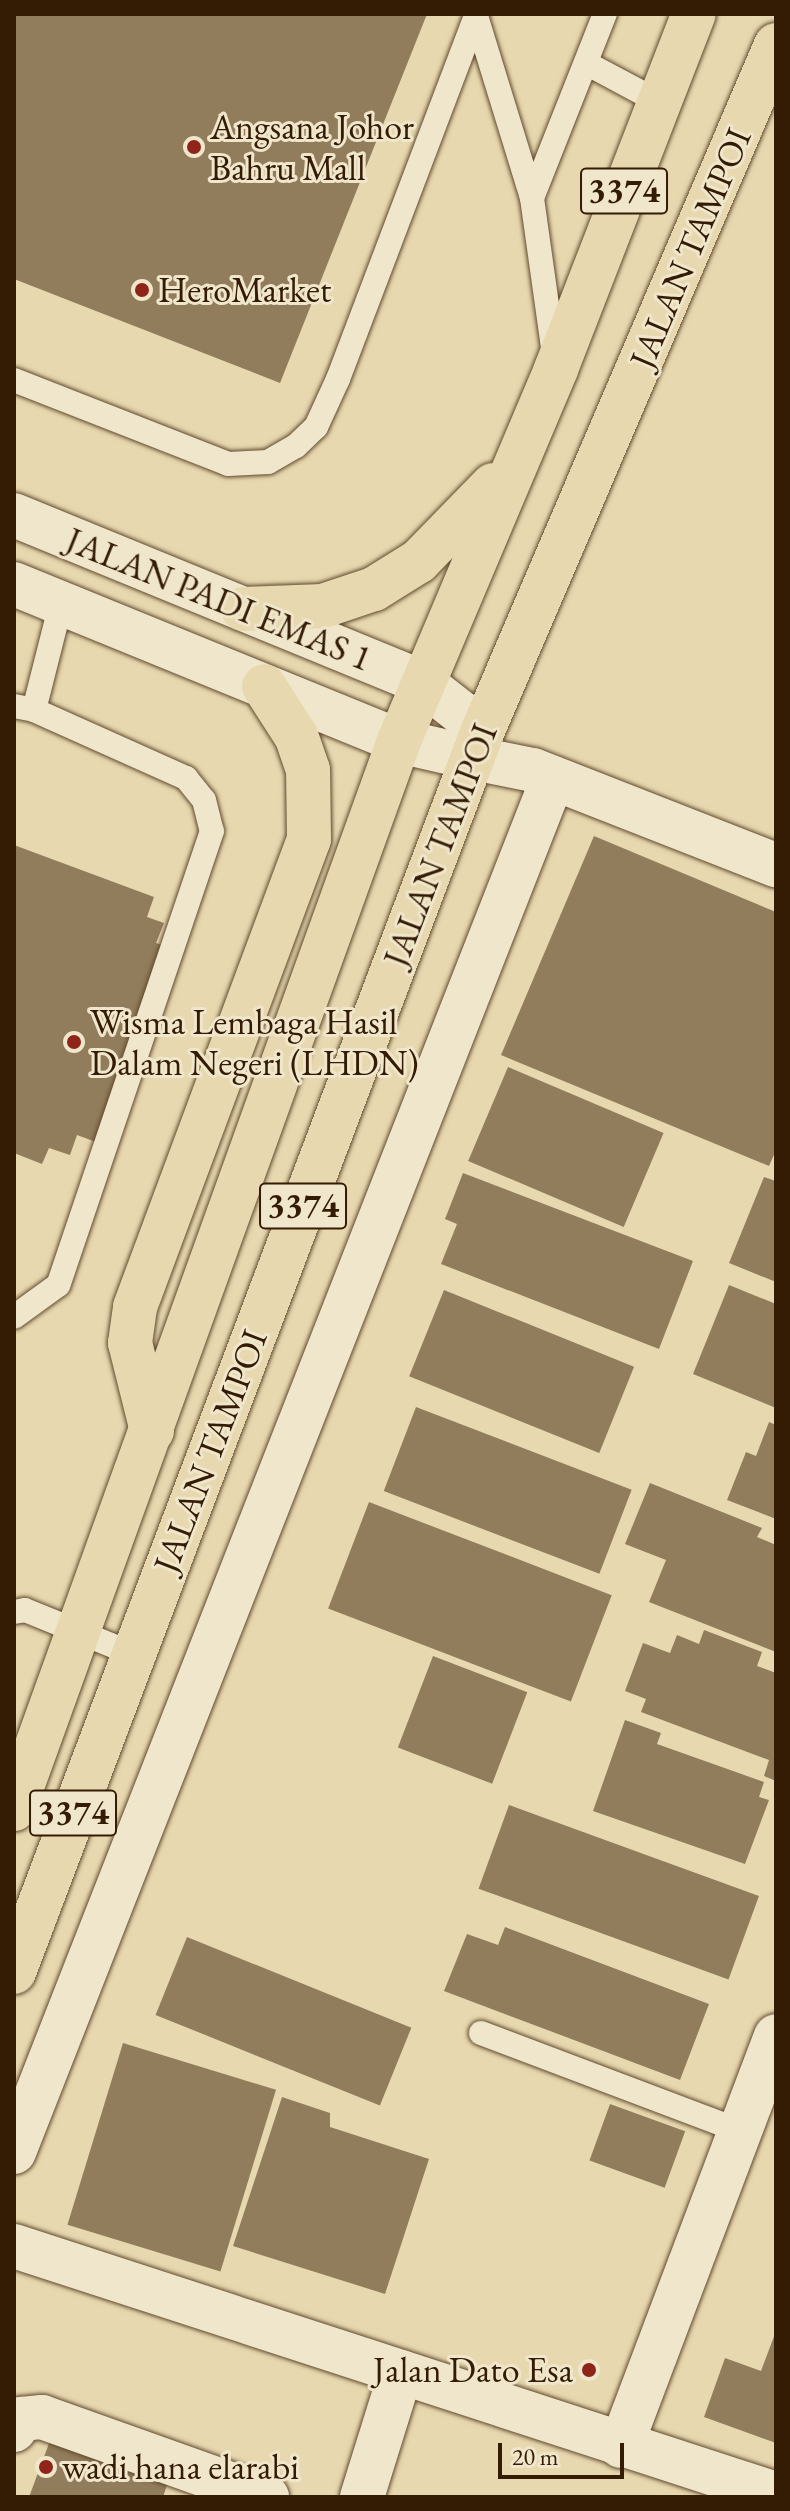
<!DOCTYPE html>
<style>
body{margin:0}
#map{position:relative;width:790px;height:2511px;overflow:hidden;background:#e7d8af;font-family:"EB Garamond",serif}
div>[style]{position:absolute}
.building>*{inset:0;background:#917d5c;transform-origin:0 0}
.roads{filter:drop-shadow(0 0 2px #614a2e) drop-shadow(0 0 2px #614a2e)}
.lane>*{height:24px;margin:-12px;padding:0 12px;transform-origin:12px;border-radius:12px;background:#efe6cb}
.street>*{height:44px;margin:-22px;padding:0 22px;transform-origin:22px;border-radius:22px;background:#efe6cb}
.secondary>*{height:44px;margin:-22px;padding:0 22px;transform-origin:22px;border-radius:22px;background:#efe6cb}
.primary>*{height:44px;margin:-22px;padding:0 22px;transform-origin:22px;border-radius:22px;background:#e7d8af}
.dots>*{width:22px;height:22px;translate:-50% -50%;box-sizing:border-box;border:4px solid #efe6cb;border-radius:50%}
span{translate:-50% -50%;white-space:nowrap;text-align:center;line-height:1.15;-webkit-text-stroke:6px #efe6cb;paint-order:stroke}
.shield-label span{padding:2px 6px;background:#efe6cb;border:2px solid;border-radius:6px;-webkit-text-stroke-width:0}
.shield-label{font-size:34px;color:#341b03;font-weight:700}
.poi-label{font-size:36px;color:#341b03}
.left{translate:0 -50%;text-align:left}
.right{translate:-100% -50%;text-align:right}
.street-label{font-size:36px;color:#341b03}
.frame{position:absolute;inset:0;border:16px solid #341b03;pointer-events:none}
.scale{position:absolute;left:498px;top:2443px;width:126px;height:36px;box-sizing:border-box;border:4px solid #341b03;border-top:0;padding-left:10px;font-size:24px;line-height:28px;white-space:nowrap;color:#341b03;-webkit-text-stroke:6px #efe6cb;paint-order:stroke}
</style>
<div id="map">
<div class="building">
<i style="clip-path:polygon(14px 14px,427px 14px,280px 383px,14px 279px)"></i>
<i style="clip-path:polygon(594px 836px,776px 912px,776px 1150px,769px 1166px,501px 1055px)"></i>
<i style="clip-path:polygon(14px 845px,154px 897px,147px 917px,164px 923px,156px 943px,170px 948px,96px 1142px,77px 1135px,70px 1155px,49px 1148px,42px 1164px,14px 1153px)"></i>
<i style="left:508px;top:1067px;width:169px;height:102px;rotate:23deg"></i>
<i style="clip-path:polygon(463px 1173px,693px 1261px,659px 1349px,441px 1264px,457px 1224px,445px 1219px)"></i>
<i style="clip-path:polygon(764px 1177px,776px 1181px,776px 1282px,729px 1263px)"></i>
<i style="clip-path:polygon(729px 1285px,776px 1304px,776px 1408px,693px 1374px)"></i>
<i style="left:444px;top:1290px;width:205px;height:93px;rotate:22deg"></i>
<i style="left:416px;top:1407px;width:231px;height:90px;rotate:21deg"></i>
<i style="clip-path:polygon(769px 1422px,776px 1425px,776px 1519px,727px 1500px,746px 1452px,756px 1456px)"></i>
<i style="clip-path:polygon(650px 1483px,762px 1528px,757px 1537px,776px 1545px,776px 1652px,649px 1602px,666px 1560px,625px 1544px)"></i>
<i style="left:369px;top:1502px;width:260px;height:114px;rotate:21deg"></i>
<i style="clip-path:polygon(704px 1630px,762px 1652px,757px 1666px,776px 1673px,776px 1781px,764px 1776px,769px 1760px,641px 1712px,646px 1699px,625px 1691px,643px 1643px,670px 1653px,677px 1635px,699px 1644px)"></i>
<i style="left:433px;top:1656px;width:101px;height:98px;rotate:21deg"></i>
<i style="clip-path:polygon(625px 1720px,661px 1733px,657px 1744px,764px 1782px,759px 1797px,769px 1800px,745px 1864px,593px 1811px)"></i>
<i style="left:509px;top:1805px;width:266px;height:89px;rotate:20deg"></i>
<i style="clip-path:polygon(505px 1927px,709px 2004px,680px 2080px,444px 1991px,467px 1934px,498px 1945px)"></i>
<i style="left:187px;top:1937px;width:242px;height:84px;rotate:22deg"></i>
<i style="left:123px;top:2043px;width:160px;height:190px;rotate:17deg"></i>
<i style="clip-path:polygon(282px 2097px,330px 2113px,330px 2127px,429px 2159px,385px 2294px,233px 2246px)"></i>
<i style="left:610px;top:2104px;width:80px;height:60px;rotate:20deg"></i>
<i style="clip-path:polygon(776px 2331px,776px 2443px,704px 2417px,725px 2358px,761px 2371px)"></i>
<i style="clip-path:polygon(54px 2430px,171px 2473px,163px 2497px,29px 2497px)"></i>
</div>
<div class="roads">
<div class="lane">
<i style="left:476px;top:16px;width:190px;rotate:72.9deg"></i>
<i style="left:532px;top:198px;width:158px;rotate:82deg"></i>
<i style="left:586px;top:63px;width:83px;rotate:28.1deg"></i>
<i style="left:532px;top:198px;width:198px;rotate:-68.4deg"></i>
<i style="left:14px;top:380px;width:230px;rotate:21.4deg"></i>
<i style="left:228px;top:464px;width:40px;rotate:-2.9deg"></i>
<i style="left:268px;top:462px;width:32px;rotate:-30deg"></i>
<i style="left:296px;top:446px;width:28px;rotate:-44deg"></i>
<i style="left:316px;top:427px;width:53px;rotate:-65.4deg"></i>
<i style="left:338px;top:379px;width:391px;rotate:-69.2deg"></i>
<i style="left:14px;top:706px;width:20px;rotate:11deg"></i>
<i style="left:34px;top:710px;width:167px;rotate:24.1deg"></i>
<i style="left:186px;top:778px;width:28px;rotate:51deg"></i>
<i style="left:204px;top:800px;width:32px;rotate:76deg"></i>
<i style="left:212px;top:831px;width:479px;rotate:108.7deg"></i>
<i style="left:58px;top:1285px;width:54px;rotate:144deg"></i>
<i style="left:34px;top:710px;width:110px;rotate:-75.8deg"></i>
<i style="left:14px;top:1612px;width:11px;rotate:-10deg"></i>
<i style="left:25px;top:1610px;width:117px;rotate:22.2deg"></i>
<i style="left:481px;top:2033px;width:280px;rotate:20.7deg"></i>
</div>
<div class="street">
<i style="left:473px;top:758px;width:61px;rotate:11.3deg"></i>
<i style="left:533px;top:770px;width:261px;rotate:21.4deg"></i>
<i style="left:14px;top:2152px;width:1476px;rotate:-68.58deg"></i>
<i style="left:14px;top:2430px;width:14px;rotate:-54deg"></i>
<i style="left:22px;top:2419px;width:20px;rotate:-6deg"></i>
<i style="left:42px;top:2417px;width:239px;rotate:19.6deg"></i>
<i style="left:621px;top:2446px;width:438px;rotate:-69.3deg"></i>
<i style="left:362px;top:2497px;width:131px;rotate:-72.7deg"></i>
</div>
<div class="secondary">
<i style="left:14px;top:515px;width:442px;rotate:22.3deg"></i>
<i style="left:423px;top:683px;width:76px;rotate:38.1deg"></i>
<i style="left:14px;top:584px;width:416px;rotate:22.2deg"></i>
<i style="left:399px;top:741px;width:76px;rotate:12.9deg"></i>
<i style="left:14px;top:2246px;width:801px;rotate:18.03deg"></i>
</div>
<div class="primary">
<i style="left:243px;top:609px;width:80px;rotate:-2.1deg"></i>
<i style="left:323px;top:606px;width:54px;rotate:-18.4deg"></i>
<i style="left:374px;top:589px;width:53px;rotate:-31.9deg"></i>
<i style="left:419px;top:561px;width:106px;rotate:-45.8deg"></i>
<i style="left:152px;top:1431px;width:91px;rotate:-104deg"></i>
<i style="left:130px;top:1343px;width:36px;rotate:-82deg"></i>
<i style="left:135px;top:1307px;width:499px;rotate:-69.6deg"></i>
<i style="left:309px;top:839px;width:69px;rotate:-90.8deg"></i>
<i style="left:308px;top:770px;width:36px;rotate:-109deg"></i>
<i style="left:296px;top:736px;width:59px;rotate:-122.6deg"></i>
<i style="left:14px;top:1809px;width:1135px;rotate:-70.18deg"></i>
<i style="left:399px;top:741px;width:404px;rotate:-67.1deg"></i>
<i style="left:556px;top:369px;width:381px;rotate:-68.8deg"></i>
<i style="left:14px;top:1972px;width:1328px;rotate:-69.31deg"></i>
<i style="left:483px;top:730px;width:745px;rotate:-66.84deg"></i>
</div>
</div>
<div class="dots">
<i style="left:194px;top:147px;background:#8f2418"></i>
<i style="left:142px;top:290px;background:#8f2418"></i>
<i style="left:74px;top:1042px;background:#8f2418"></i>
<i style="left:589px;top:2370px;background:#8f2418"></i>
<i style="left:46px;top:2467px;background:#8f2418"></i>
</div>
<div class="shield-label">
<span style="left:624px;top:191px">3374</span>
<span style="left:303px;top:1206px">3374</span>
<span style="left:73px;top:1813px">3374</span>
</div>
<div class="poi-label">
<span class="left" style="left:210px;top:147px">Angsana Johor<br>Bahru Mall</span>
<span class="left" style="left:158px;top:290px">HeroMarket</span>
<span class="left" style="left:90px;top:1042px">Wisma Lembaga Hasil<br>Dalam Negeri (LHDN)</span>
<span class="right" style="left:573px;top:2370px">Jalan Dato Esa</span>
<span class="left" style="left:62px;top:2467px">wadi hana elarabi</span>
</div>
<div class="street-label">
<span style="left:690px;top:248px;rotate:-67deg">JALAN TAMPOI</span>
<span style="left:219px;top:599px;rotate:22deg">JALAN PADI EMAS 1</span>
<span style="left:440px;top:845px;rotate:-69deg">JALAN TAMPOI</span>
<span style="left:210px;top:1451px;rotate:-69deg">JALAN TAMPOI</span>
</div>
<div class="frame"></div>
<div class="scale">20 m</div>
</div>
